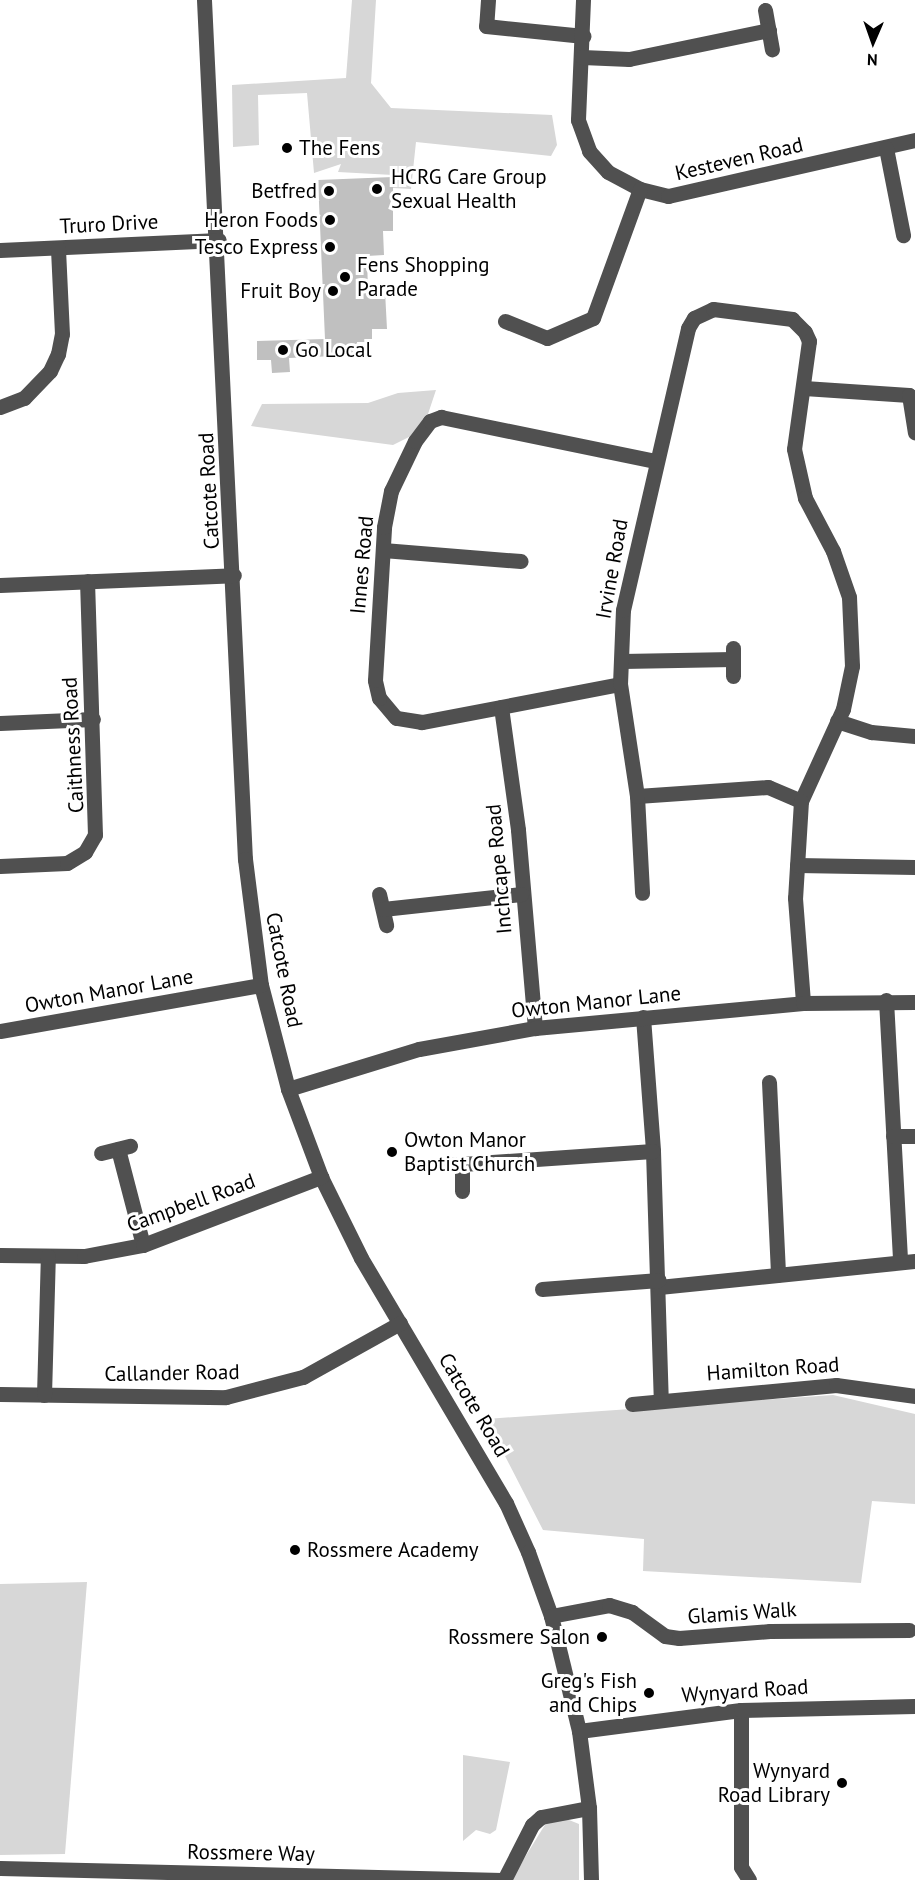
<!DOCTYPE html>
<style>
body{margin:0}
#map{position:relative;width:915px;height:1880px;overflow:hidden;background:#fff;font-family:"PT Sans",sans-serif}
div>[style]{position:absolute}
.green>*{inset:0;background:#d7d7d7}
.building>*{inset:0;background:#c0c0c0}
.minor>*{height:15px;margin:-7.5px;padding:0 7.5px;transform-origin:7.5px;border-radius:7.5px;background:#505050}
.dots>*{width:16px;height:16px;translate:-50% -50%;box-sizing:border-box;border:3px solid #fff;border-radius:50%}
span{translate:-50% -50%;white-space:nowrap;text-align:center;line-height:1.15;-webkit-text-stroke:6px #fff;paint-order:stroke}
.poi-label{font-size:21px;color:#000}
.left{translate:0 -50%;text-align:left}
.right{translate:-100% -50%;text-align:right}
.street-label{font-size:21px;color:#000}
.north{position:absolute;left:843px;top:12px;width:60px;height:60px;-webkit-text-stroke:4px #fff;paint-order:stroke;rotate:182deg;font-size:16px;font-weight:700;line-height:24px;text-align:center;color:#000}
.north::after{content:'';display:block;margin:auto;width:21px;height:27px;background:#000;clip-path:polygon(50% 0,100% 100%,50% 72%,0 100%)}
</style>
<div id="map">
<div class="green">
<i style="clip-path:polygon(352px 0,376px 0,371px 83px,391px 108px,552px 115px,557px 145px,551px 156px,416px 142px,411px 189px,393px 188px,393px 175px,338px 172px,341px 164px,314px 173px,307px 93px,258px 95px,259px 145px,233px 147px,232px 85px,346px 78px)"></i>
<i style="clip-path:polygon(436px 390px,428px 414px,411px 436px,393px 445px,251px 426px,262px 404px,368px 403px,398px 393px)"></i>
<i style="clip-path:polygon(833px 1395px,915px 1414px,915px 1504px,872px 1501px,861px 1583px,643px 1571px,644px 1539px,543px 1530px,486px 1419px)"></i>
<i style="clip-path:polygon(87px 1582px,65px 1854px,0 1855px,0 1584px)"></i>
<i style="clip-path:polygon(463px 1755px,510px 1762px,496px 1830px,490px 1834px,476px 1830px,463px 1841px)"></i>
<i style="clip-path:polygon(564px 1818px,579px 1824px,579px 1880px,511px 1880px,546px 1823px)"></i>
</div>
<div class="building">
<i style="clip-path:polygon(393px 177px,393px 231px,383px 231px,384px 255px,367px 256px,368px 292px,385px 291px,387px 329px,372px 329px,372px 342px,357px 342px,358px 355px,289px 358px,290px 372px,272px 373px,271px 360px,257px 360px,257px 341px,325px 339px,318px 180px)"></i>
</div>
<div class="minor">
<i style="left:204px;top:0;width:860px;rotate:87.27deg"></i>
<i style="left:245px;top:859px;width:127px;rotate:82.8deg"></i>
<i style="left:261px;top:985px;width:107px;rotate:75.4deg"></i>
<i style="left:288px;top:1089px;width:94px;rotate:69.4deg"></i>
<i style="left:321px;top:1177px;width:90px;rotate:63.7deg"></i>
<i style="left:361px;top:1258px;width:285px;rotate:59.4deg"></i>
<i style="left:506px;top:1503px;width:54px;rotate:65.8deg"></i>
<i style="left:528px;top:1552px;width:68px;rotate:70.2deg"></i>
<i style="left:551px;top:1616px;width:118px;rotate:76.3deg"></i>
<i style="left:579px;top:1731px;width:78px;rotate:82.6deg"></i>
<i style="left:589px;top:1808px;width:72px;rotate:88.4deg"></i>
<i style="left:488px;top:0;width:26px;rotate:94deg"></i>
<i style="left:486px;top:26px;width:98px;rotate:5.9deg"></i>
<i style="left:583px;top:0;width:120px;rotate:92.4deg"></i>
<i style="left:578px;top:120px;width:33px;rotate:70deg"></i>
<i style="left:589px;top:151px;width:28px;rotate:48deg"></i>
<i style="left:608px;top:172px;width:36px;rotate:28deg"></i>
<i style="left:640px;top:189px;width:29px;rotate:14deg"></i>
<i style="left:668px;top:196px;width:253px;rotate:-12.8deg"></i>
<i style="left:765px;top:10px;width:40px;rotate:80deg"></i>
<i style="left:582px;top:57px;width:47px;rotate:2.4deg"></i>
<i style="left:629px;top:59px;width:143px;rotate:-11.7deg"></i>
<i style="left:886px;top:148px;width:89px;rotate:78.9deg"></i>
<i style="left:0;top:250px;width:219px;rotate:-2.6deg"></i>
<i style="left:505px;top:321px;width:45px;rotate:22deg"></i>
<i style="left:547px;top:338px;width:50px;rotate:-23.5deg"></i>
<i style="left:593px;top:318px;width:137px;rotate:-70deg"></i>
<i style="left:804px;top:388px;width:105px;rotate:3.8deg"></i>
<i style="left:909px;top:395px;width:38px;rotate:81deg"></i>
<i style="left:0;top:407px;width:26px;rotate:-21deg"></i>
<i style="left:24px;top:398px;width:37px;rotate:-46deg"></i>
<i style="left:50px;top:371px;width:19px;rotate:-65deg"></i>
<i style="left:58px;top:354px;width:20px;rotate:-79deg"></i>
<i style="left:62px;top:334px;width:86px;rotate:-92.7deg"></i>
<i style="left:383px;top:550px;width:138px;rotate:4.6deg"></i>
<i style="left:0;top:585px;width:234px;rotate:-2.4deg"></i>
<i style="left:622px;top:661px;width:111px;rotate:-1deg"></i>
<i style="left:733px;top:676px;width:28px;rotate:-90deg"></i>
<i style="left:620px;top:684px;width:202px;rotate:169.1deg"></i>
<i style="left:422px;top:722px;width:26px;rotate:-171deg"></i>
<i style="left:396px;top:718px;width:26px;rotate:-130deg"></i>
<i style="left:379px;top:698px;width:18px;rotate:-103deg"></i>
<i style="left:375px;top:680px;width:153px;rotate:-86.6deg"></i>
<i style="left:384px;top:527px;width:37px;rotate:-79deg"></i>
<i style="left:391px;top:491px;width:55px;rotate:-64.4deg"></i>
<i style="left:415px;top:441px;width:25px;rotate:-53deg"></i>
<i style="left:430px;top:421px;width:12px;rotate:-20deg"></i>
<i style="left:441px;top:417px;width:218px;rotate:11.6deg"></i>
<i style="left:501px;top:707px;width:124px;rotate:82.1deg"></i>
<i style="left:518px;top:830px;width:199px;rotate:85.1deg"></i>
<i style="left:837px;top:721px;width:36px;rotate:18deg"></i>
<i style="left:871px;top:732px;width:44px;rotate:5.2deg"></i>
<i style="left:0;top:723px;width:93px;rotate:-2.5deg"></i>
<i style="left:637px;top:796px;width:97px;rotate:87deg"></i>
<i style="left:801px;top:801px;width:36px;rotate:-157deg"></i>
<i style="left:768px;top:787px;width:131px;rotate:176.1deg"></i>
<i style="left:637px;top:796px;width:113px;rotate:-98.6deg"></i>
<i style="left:620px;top:684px;width:74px;rotate:-87.7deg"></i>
<i style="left:623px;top:610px;width:289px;rotate:-77deg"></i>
<i style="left:688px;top:328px;width:12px;rotate:-59deg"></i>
<i style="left:694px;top:318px;width:21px;rotate:-25deg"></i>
<i style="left:713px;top:309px;width:80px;rotate:7.2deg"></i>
<i style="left:792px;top:319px;width:18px;rotate:45deg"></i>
<i style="left:805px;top:332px;width:10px;rotate:66deg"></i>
<i style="left:809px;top:341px;width:109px;rotate:97.9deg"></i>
<i style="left:794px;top:449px;width:50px;rotate:77.3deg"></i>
<i style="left:805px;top:498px;width:60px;rotate:62.2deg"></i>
<i style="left:833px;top:551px;width:49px;rotate:70.8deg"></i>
<i style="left:849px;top:597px;width:69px;rotate:87.5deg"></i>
<i style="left:852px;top:666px;width:44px;rotate:101.8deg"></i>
<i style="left:843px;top:709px;width:101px;rotate:114.5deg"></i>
<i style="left:801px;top:801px;width:97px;rotate:93.5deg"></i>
<i style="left:795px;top:898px;width:105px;rotate:85.6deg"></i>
<i style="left:797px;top:865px;width:118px;rotate:1deg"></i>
<i style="left:0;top:866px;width:67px;rotate:-2.6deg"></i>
<i style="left:67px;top:863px;width:21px;rotate:-31deg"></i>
<i style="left:85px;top:852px;width:20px;rotate:-60deg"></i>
<i style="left:95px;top:835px;width:254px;rotate:-91.8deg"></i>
<i style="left:379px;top:894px;width:32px;rotate:77deg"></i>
<i style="left:383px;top:909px;width:139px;rotate:-6.2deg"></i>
<i style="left:886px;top:1000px;width:260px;rotate:86.9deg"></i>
<i style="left:643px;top:1017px;width:134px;rotate:85.7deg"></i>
<i style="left:653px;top:1151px;width:249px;rotate:88.2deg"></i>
<i style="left:0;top:1031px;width:265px;rotate:-10deg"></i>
<i style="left:769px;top:1082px;width:193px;rotate:87.3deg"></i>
<i style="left:288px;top:1089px;width:137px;rotate:-17deg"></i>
<i style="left:419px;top:1049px;width:118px;rotate:-10.3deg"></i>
<i style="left:535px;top:1028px;width:269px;rotate:-5.3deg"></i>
<i style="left:803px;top:1003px;width:112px;rotate:-0.5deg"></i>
<i style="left:893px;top:1136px;width:22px"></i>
<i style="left:118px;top:1149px;width:99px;rotate:75.4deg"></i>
<i style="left:101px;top:1153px;width:30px;rotate:-14deg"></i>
<i style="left:448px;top:1165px;width:205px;rotate:-3.9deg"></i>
<i style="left:462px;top:1191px;width:27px;rotate:-90deg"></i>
<i style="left:0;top:1255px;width:84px;rotate:0.7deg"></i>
<i style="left:84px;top:1256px;width:60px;rotate:-10.6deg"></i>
<i style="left:143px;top:1245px;width:191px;rotate:-20.9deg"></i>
<i style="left:659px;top:1287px;width:257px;rotate:-5.8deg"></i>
<i style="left:542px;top:1289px;width:117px;rotate:-4.4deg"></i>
<i style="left:0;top:1394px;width:226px;rotate:0.8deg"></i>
<i style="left:226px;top:1397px;width:80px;rotate:-14.6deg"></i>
<i style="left:303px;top:1377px;width:111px;rotate:-29.1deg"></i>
<i style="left:44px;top:1395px;width:139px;rotate:-88.4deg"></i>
<i style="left:632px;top:1404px;width:205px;rotate:-5.3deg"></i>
<i style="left:836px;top:1385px;width:80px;rotate:7.9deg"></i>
<i style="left:551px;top:1616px;width:59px;rotate:-10.7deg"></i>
<i style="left:609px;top:1605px;width:24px;rotate:17deg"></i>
<i style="left:632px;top:1612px;width:41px;rotate:36deg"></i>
<i style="left:665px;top:1636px;width:14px;rotate:8deg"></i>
<i style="left:679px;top:1638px;width:91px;rotate:-4.4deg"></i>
<i style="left:770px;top:1631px;width:139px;rotate:-0.4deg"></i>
<i style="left:741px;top:1710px;width:157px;rotate:90deg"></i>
<i style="left:741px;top:1867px;width:15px;rotate:58deg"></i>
<i style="left:579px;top:1731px;width:163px;rotate:-7.4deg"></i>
<i style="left:741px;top:1710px;width:174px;rotate:-1.3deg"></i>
<i style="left:0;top:1868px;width:502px;rotate:1.37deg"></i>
<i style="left:504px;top:1880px;width:62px;rotate:-63deg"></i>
<i style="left:532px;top:1825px;width:12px;rotate:-42deg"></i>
<i style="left:541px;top:1817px;width:49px;rotate:-10.6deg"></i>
</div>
<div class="dots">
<i style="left:287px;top:148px;background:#000"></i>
<i style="left:377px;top:189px;background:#000"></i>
<i style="left:329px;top:191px;background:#000"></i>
<i style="left:330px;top:220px;background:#000"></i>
<i style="left:330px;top:247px;background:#000"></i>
<i style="left:345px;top:277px;background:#000"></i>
<i style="left:333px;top:291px;background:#000"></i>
<i style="left:283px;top:350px;background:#000"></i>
<i style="left:392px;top:1152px;background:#000"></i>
<i style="left:295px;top:1550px;background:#000"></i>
<i style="left:602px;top:1637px;background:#000"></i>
<i style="left:649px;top:1693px;background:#000"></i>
<i style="left:842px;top:1783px;background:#000"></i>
</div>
<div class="poi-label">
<span class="left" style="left:299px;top:148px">The Fens</span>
<span class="left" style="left:391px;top:189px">HCRG Care Group<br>Sexual Health</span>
<span class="right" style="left:317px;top:191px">Betfred</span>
<span class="right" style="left:318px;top:220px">Heron Foods</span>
<span class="right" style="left:318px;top:247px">Tesco Express</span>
<span class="left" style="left:357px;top:277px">Fens Shopping<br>Parade</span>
<span class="right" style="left:321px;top:291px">Fruit Boy</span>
<span class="left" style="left:295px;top:350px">Go Local</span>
<span class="left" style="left:404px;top:1152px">Owton Manor<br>Baptist Church</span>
<span class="left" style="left:307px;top:1550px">Rossmere Academy</span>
<span class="right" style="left:590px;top:1637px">Rossmere Salon</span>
<span class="right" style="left:637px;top:1693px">Greg's Fish<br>and Chips</span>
<span class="right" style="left:830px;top:1783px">Wynyard<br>Road Library</span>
</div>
<div class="street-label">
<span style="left:739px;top:159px;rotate:-13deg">Kesteven Road</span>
<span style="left:109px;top:224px;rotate:-3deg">Truro Drive</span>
<span style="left:209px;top:491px;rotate:-93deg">Catcote Road</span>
<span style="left:362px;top:565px;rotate:-85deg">Innes Road</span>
<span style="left:612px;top:569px;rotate:-80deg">Irvine Road</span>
<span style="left:73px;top:745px;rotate:-93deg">Caithness Road</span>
<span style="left:499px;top:869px;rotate:-95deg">Inchcape Road</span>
<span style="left:284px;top:970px;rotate:79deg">Catcote Road</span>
<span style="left:109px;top:991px;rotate:-10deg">Owton Manor Lane</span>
<span style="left:596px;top:1002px;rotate:-6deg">Owton Manor Lane</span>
<span style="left:191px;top:1203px;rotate:-20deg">Campbell Road</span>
<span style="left:773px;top:1369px;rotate:-4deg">Hamilton Road</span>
<span style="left:172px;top:1373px;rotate:-1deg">Callander Road</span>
<span style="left:474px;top:1405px;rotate:59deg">Catcote Road</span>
<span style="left:742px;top:1613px;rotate:-4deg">Glamis Walk</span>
<span style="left:745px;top:1691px;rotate:-4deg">Wynyard Road</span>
<span style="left:251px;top:1853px;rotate:1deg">Rossmere Way</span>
</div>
<div class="north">N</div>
</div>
